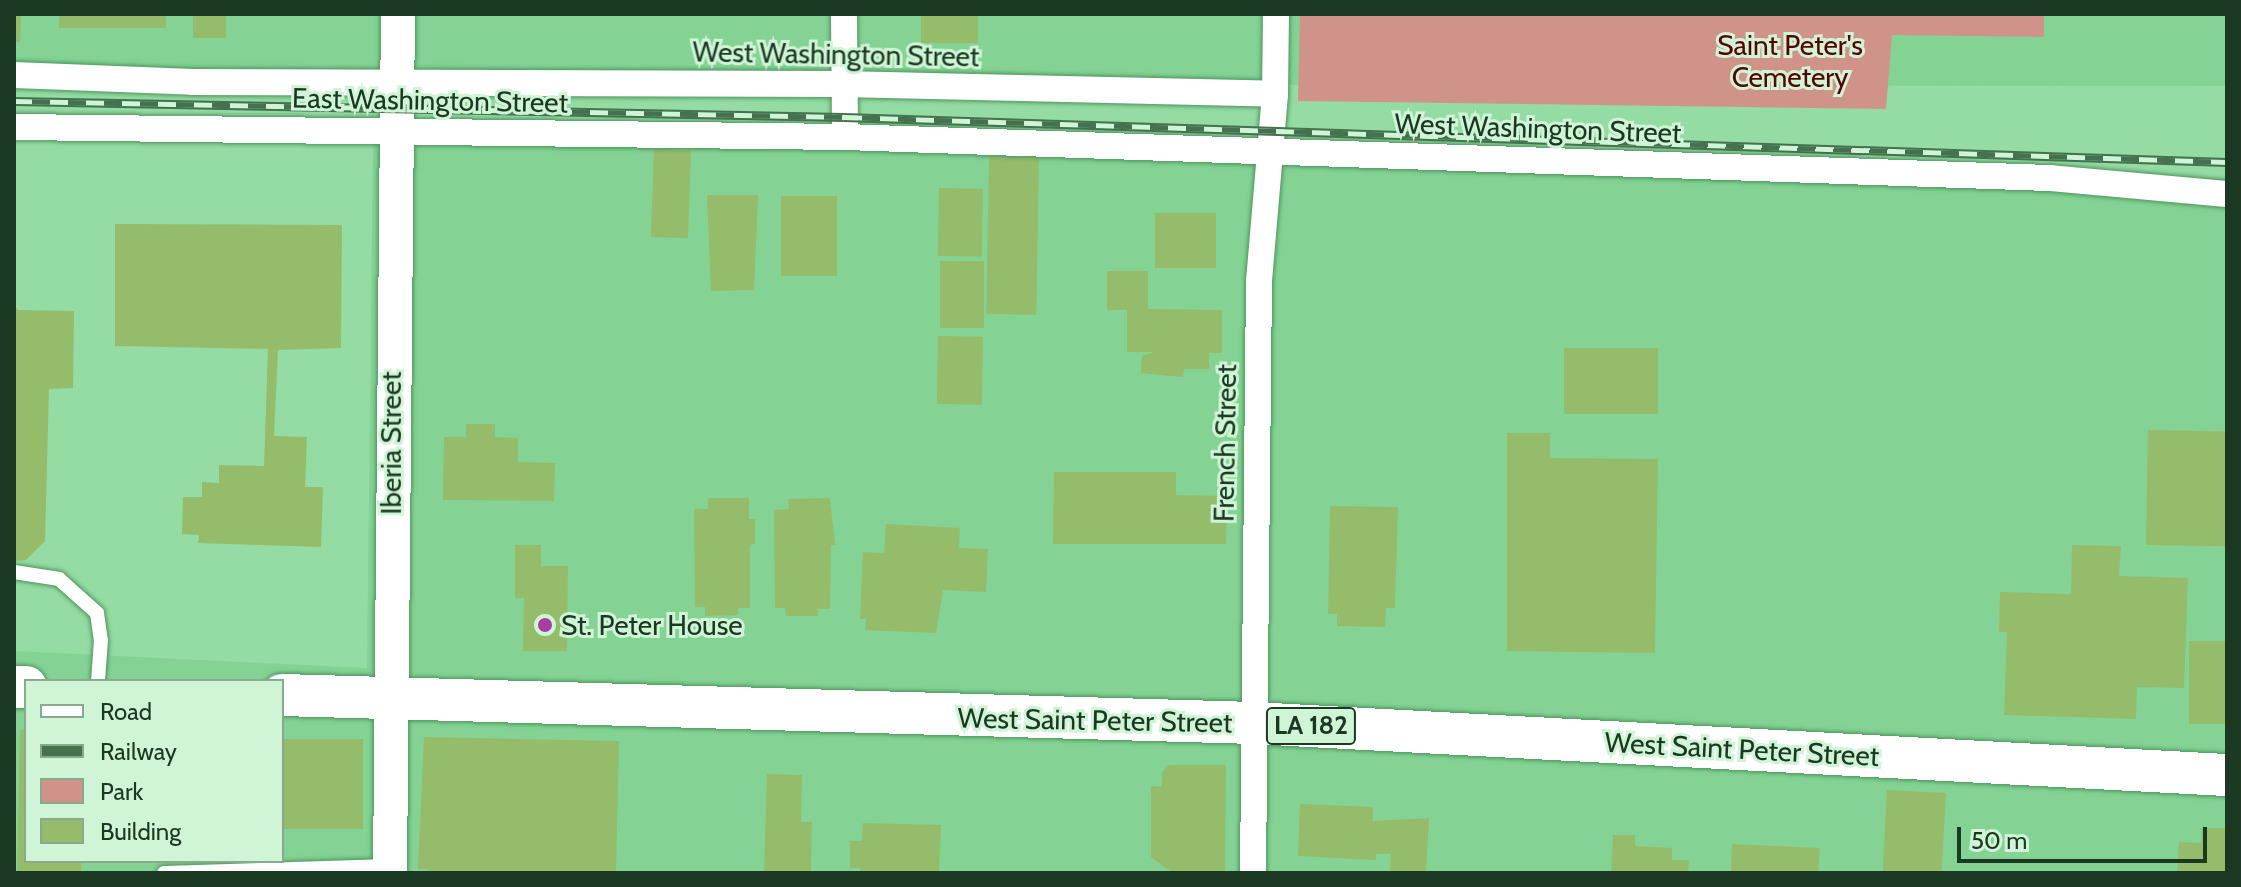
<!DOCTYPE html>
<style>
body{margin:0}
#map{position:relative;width:2241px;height:887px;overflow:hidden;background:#94dca3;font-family:Cabin,sans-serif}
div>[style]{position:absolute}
.built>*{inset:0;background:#84d395}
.green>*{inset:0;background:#d09389}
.building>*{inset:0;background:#95bc6b;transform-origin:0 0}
.roads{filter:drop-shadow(0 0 2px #4f955f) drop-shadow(0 0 2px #4f955f)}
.service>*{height:14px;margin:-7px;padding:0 7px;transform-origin:7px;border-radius:7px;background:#fff}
.minor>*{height:26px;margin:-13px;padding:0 13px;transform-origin:13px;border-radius:13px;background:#fff}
.tertiary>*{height:34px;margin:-17px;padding:0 17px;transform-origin:17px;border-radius:17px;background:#fff}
.primary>*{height:42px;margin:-21px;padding:0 21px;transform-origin:21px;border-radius:21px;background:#fff}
.rail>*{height:9px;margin-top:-4.5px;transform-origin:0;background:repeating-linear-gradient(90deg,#d0f4d6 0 18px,#45714f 0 36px);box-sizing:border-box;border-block:2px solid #45714f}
.dots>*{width:22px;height:22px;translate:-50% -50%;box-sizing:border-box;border:4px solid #d0f4d6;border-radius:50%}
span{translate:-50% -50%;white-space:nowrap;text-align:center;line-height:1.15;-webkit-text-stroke:6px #d0f4d6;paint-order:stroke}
.shield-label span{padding:2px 6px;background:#d0f4d6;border:2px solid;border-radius:6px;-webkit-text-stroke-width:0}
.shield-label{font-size:26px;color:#1b3822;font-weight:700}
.park-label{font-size:28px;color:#580200}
.street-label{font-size:28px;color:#1b3822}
.poi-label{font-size:28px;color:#1b3822}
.left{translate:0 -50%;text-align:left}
.frame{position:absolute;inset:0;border:16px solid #1b3822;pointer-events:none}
.legend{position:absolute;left:24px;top:679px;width:260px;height:184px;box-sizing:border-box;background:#d0f4d6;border:2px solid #88a98e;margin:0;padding:10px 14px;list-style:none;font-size:24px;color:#1b3822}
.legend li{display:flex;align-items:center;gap:16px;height:40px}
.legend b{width:40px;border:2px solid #88a98e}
.scale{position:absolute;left:1957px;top:827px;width:250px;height:36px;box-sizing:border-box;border:4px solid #1b3822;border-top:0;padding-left:10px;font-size:24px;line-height:28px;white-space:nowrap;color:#1b3822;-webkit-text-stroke:6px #d0f4d6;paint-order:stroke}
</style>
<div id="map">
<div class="built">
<i style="clip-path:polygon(14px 14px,2227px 14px,2227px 86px,396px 84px,14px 78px)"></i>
<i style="clip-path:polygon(evenodd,373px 141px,2227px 178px,2227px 873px,14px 873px,14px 651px,367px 668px,373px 141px,26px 681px,282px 681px,282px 861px,26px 861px,26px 681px)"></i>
</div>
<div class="green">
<i style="clip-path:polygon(1300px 14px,2044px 14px,2044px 37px,1892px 35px,1886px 109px,1298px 101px)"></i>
</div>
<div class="building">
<i style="clip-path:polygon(14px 14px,21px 14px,20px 42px,14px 42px)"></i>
<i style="left:59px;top:14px;width:107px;height:14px"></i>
<i style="left:193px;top:14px;width:33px;height:24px"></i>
<i style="left:921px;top:14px;width:57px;height:29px"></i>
<i style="left:654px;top:149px;width:37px;height:88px;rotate:2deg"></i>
<i style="left:989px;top:156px;width:50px;height:158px;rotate:1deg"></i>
<i style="left:939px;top:188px;width:44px;height:68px;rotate:1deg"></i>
<i style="clip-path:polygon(707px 195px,758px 195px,754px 290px,711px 291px)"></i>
<i style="left:781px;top:196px;width:56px;height:80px"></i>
<i style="left:1155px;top:213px;width:61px;height:55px"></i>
<i style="clip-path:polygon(115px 224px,342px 225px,341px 348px,278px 350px,274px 436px,307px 437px,305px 487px,323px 487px,321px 547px,198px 543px,199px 535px,182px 534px,183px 497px,202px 497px,202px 482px,219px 483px,219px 465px,264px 466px,268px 349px,115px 346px)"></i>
<i style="left:940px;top:261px;width:44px;height:67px"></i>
<i style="clip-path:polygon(1107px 271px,1148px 271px,1148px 309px,1222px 310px,1222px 353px,1209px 353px,1209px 369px,1184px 369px,1183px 377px,1141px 373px,1142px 356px,1154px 352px,1127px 352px,1127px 310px,1107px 310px)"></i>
<i style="clip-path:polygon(14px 306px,18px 310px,74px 311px,73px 388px,49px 389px,45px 541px,26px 560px,14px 561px)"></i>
<i style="left:938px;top:336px;width:45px;height:68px;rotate:1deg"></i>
<i style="left:1564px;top:348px;width:94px;height:66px"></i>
<i style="clip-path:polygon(466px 424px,495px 424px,495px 437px,518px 438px,518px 462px,555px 463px,554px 501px,443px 500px,444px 437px,466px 437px)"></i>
<i style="left:2148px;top:430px;width:79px;height:115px;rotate:1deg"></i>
<i style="clip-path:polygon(1507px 433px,1550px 433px,1550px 458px,1658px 459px,1655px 653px,1507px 651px)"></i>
<i style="clip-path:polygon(1054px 472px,1176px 472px,1176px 495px,1227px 496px,1226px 544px,1053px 544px)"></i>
<i style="clip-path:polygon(708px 498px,749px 498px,749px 519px,755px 519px,755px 544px,750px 545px,750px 608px,738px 608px,738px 615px,705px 616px,705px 607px,695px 607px,694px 509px,708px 509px)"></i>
<i style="clip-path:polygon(830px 498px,835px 545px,831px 545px,830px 609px,818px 609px,818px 616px,786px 616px,785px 608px,775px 608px,774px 510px,789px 509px,788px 499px)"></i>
<i style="clip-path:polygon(1330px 506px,1398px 507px,1395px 608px,1386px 608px,1385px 627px,1337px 626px,1337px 614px,1328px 614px)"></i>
<i style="clip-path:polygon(886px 524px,960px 528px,959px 548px,988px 549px,986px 592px,943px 590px,936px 633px,865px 630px,866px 619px,860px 619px,863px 552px,884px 553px)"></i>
<i style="clip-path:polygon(515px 545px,541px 545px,541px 566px,568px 566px,567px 651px,523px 651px,524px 598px,515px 598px)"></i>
<i style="clip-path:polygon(2072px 545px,2121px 546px,2119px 576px,2188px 578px,2184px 688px,2137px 687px,2136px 719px,2004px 715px,2007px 632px,1999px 632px,2000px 592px,2071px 594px)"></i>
<i style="left:2189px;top:641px;width:38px;height:83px"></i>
<i style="clip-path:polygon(20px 730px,26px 730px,26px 861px,81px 861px,81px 873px,17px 873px)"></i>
<i style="clip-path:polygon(424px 737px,619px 741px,616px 873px,425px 873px,429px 869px,418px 869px)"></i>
<i style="left:282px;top:739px;width:81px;height:90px"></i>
<i style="clip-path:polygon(1169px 765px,1226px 765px,1225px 873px,1173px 873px,1151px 857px,1151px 786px,1162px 787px,1162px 772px)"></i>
<i style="clip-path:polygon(767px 774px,802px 775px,801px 822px,812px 822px,811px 872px,764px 871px)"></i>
<i style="left:1887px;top:790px;width:59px;height:83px;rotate:3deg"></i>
<i style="clip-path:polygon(1300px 804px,1373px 807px,1373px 821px,1429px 818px,1426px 873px,1390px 873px,1391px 854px,1376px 854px,1376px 860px,1298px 856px)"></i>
<i style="clip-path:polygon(863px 823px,941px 825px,939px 873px,860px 873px,860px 868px,850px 868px,850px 841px,862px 841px)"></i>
<i style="clip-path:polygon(2202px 828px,2227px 828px,2227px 873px,2177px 873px,2179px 842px,2201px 843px)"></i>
<i style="clip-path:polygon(1613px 835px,1635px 835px,1635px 846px,1672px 848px,1672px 860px,1689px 860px,1688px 873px,1611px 873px)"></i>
<i style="clip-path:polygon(1732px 844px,1820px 848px,1818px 873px,1731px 873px)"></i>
</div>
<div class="roads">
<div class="service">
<i style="left:14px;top:572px;width:46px;rotate:8.8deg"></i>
<i style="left:59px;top:579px;width:51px;rotate:41.8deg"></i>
<i style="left:97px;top:613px;width:27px;rotate:82deg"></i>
<i style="left:101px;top:640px;width:41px;rotate:94.2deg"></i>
<i style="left:164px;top:873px;width:226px;rotate:-1.8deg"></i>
</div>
<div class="minor">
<i style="left:844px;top:14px;width:123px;rotate:89.5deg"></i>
<i style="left:14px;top:75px;width:179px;rotate:2.2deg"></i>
<i style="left:193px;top:82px;width:650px;rotate:0.18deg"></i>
<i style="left:843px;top:84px;width:432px;rotate:1.3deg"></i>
<i style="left:14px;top:127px;width:831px;rotate:0.69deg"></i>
<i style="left:845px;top:137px;width:1206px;rotate:1.95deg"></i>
<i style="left:2050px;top:178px;width:178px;rotate:5.2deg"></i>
<i style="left:1253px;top:873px;width:592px;rotate:-89.42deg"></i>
<i style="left:1259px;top:281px;width:188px;rotate:-85.1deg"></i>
<i style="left:1275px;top:94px;width:80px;rotate:-89.3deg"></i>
</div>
<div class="tertiary">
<i style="left:390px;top:873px;width:859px;rotate:-89.47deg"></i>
</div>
<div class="primary">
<i style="left:14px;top:687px;width:12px"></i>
<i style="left:282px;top:695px;width:971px;rotate:1.65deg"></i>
<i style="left:1253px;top:723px;width:975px;rotate:3.06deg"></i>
</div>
</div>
<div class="rail">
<i style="left:14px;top:101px;width:830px;rotate:1.1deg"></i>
<i style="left:844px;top:117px;width:1384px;rotate:1.86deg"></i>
</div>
<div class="dots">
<i style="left:545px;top:625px;background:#a73fa2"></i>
</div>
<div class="shield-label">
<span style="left:1311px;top:726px">LA 182</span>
</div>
<div class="park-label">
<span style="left:1790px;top:61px">Saint Peter's<br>Cemetery</span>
</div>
<div class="street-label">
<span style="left:836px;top:54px;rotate:1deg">West Washington Street</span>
<span style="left:430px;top:100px;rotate:1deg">East Washington Street</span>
<span style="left:1538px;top:128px;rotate:2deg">West Washington Street</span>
<span style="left:391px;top:443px;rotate:-90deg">Iberia Street</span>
<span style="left:1225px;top:443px;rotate:-89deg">French Street</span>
<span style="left:1095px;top:720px;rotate:1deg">West Saint Peter Street</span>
<span style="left:1742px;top:749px;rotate:3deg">West Saint Peter Street</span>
</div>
<div class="poi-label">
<span class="left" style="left:561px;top:625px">St. Peter House</span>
</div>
<div class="frame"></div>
<ul class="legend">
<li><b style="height:10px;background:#fff"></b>Road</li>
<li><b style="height:10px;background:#45714f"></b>Railway</li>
<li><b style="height:22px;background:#d09389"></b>Park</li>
<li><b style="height:22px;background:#95bc6b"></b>Building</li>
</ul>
<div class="scale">50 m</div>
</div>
